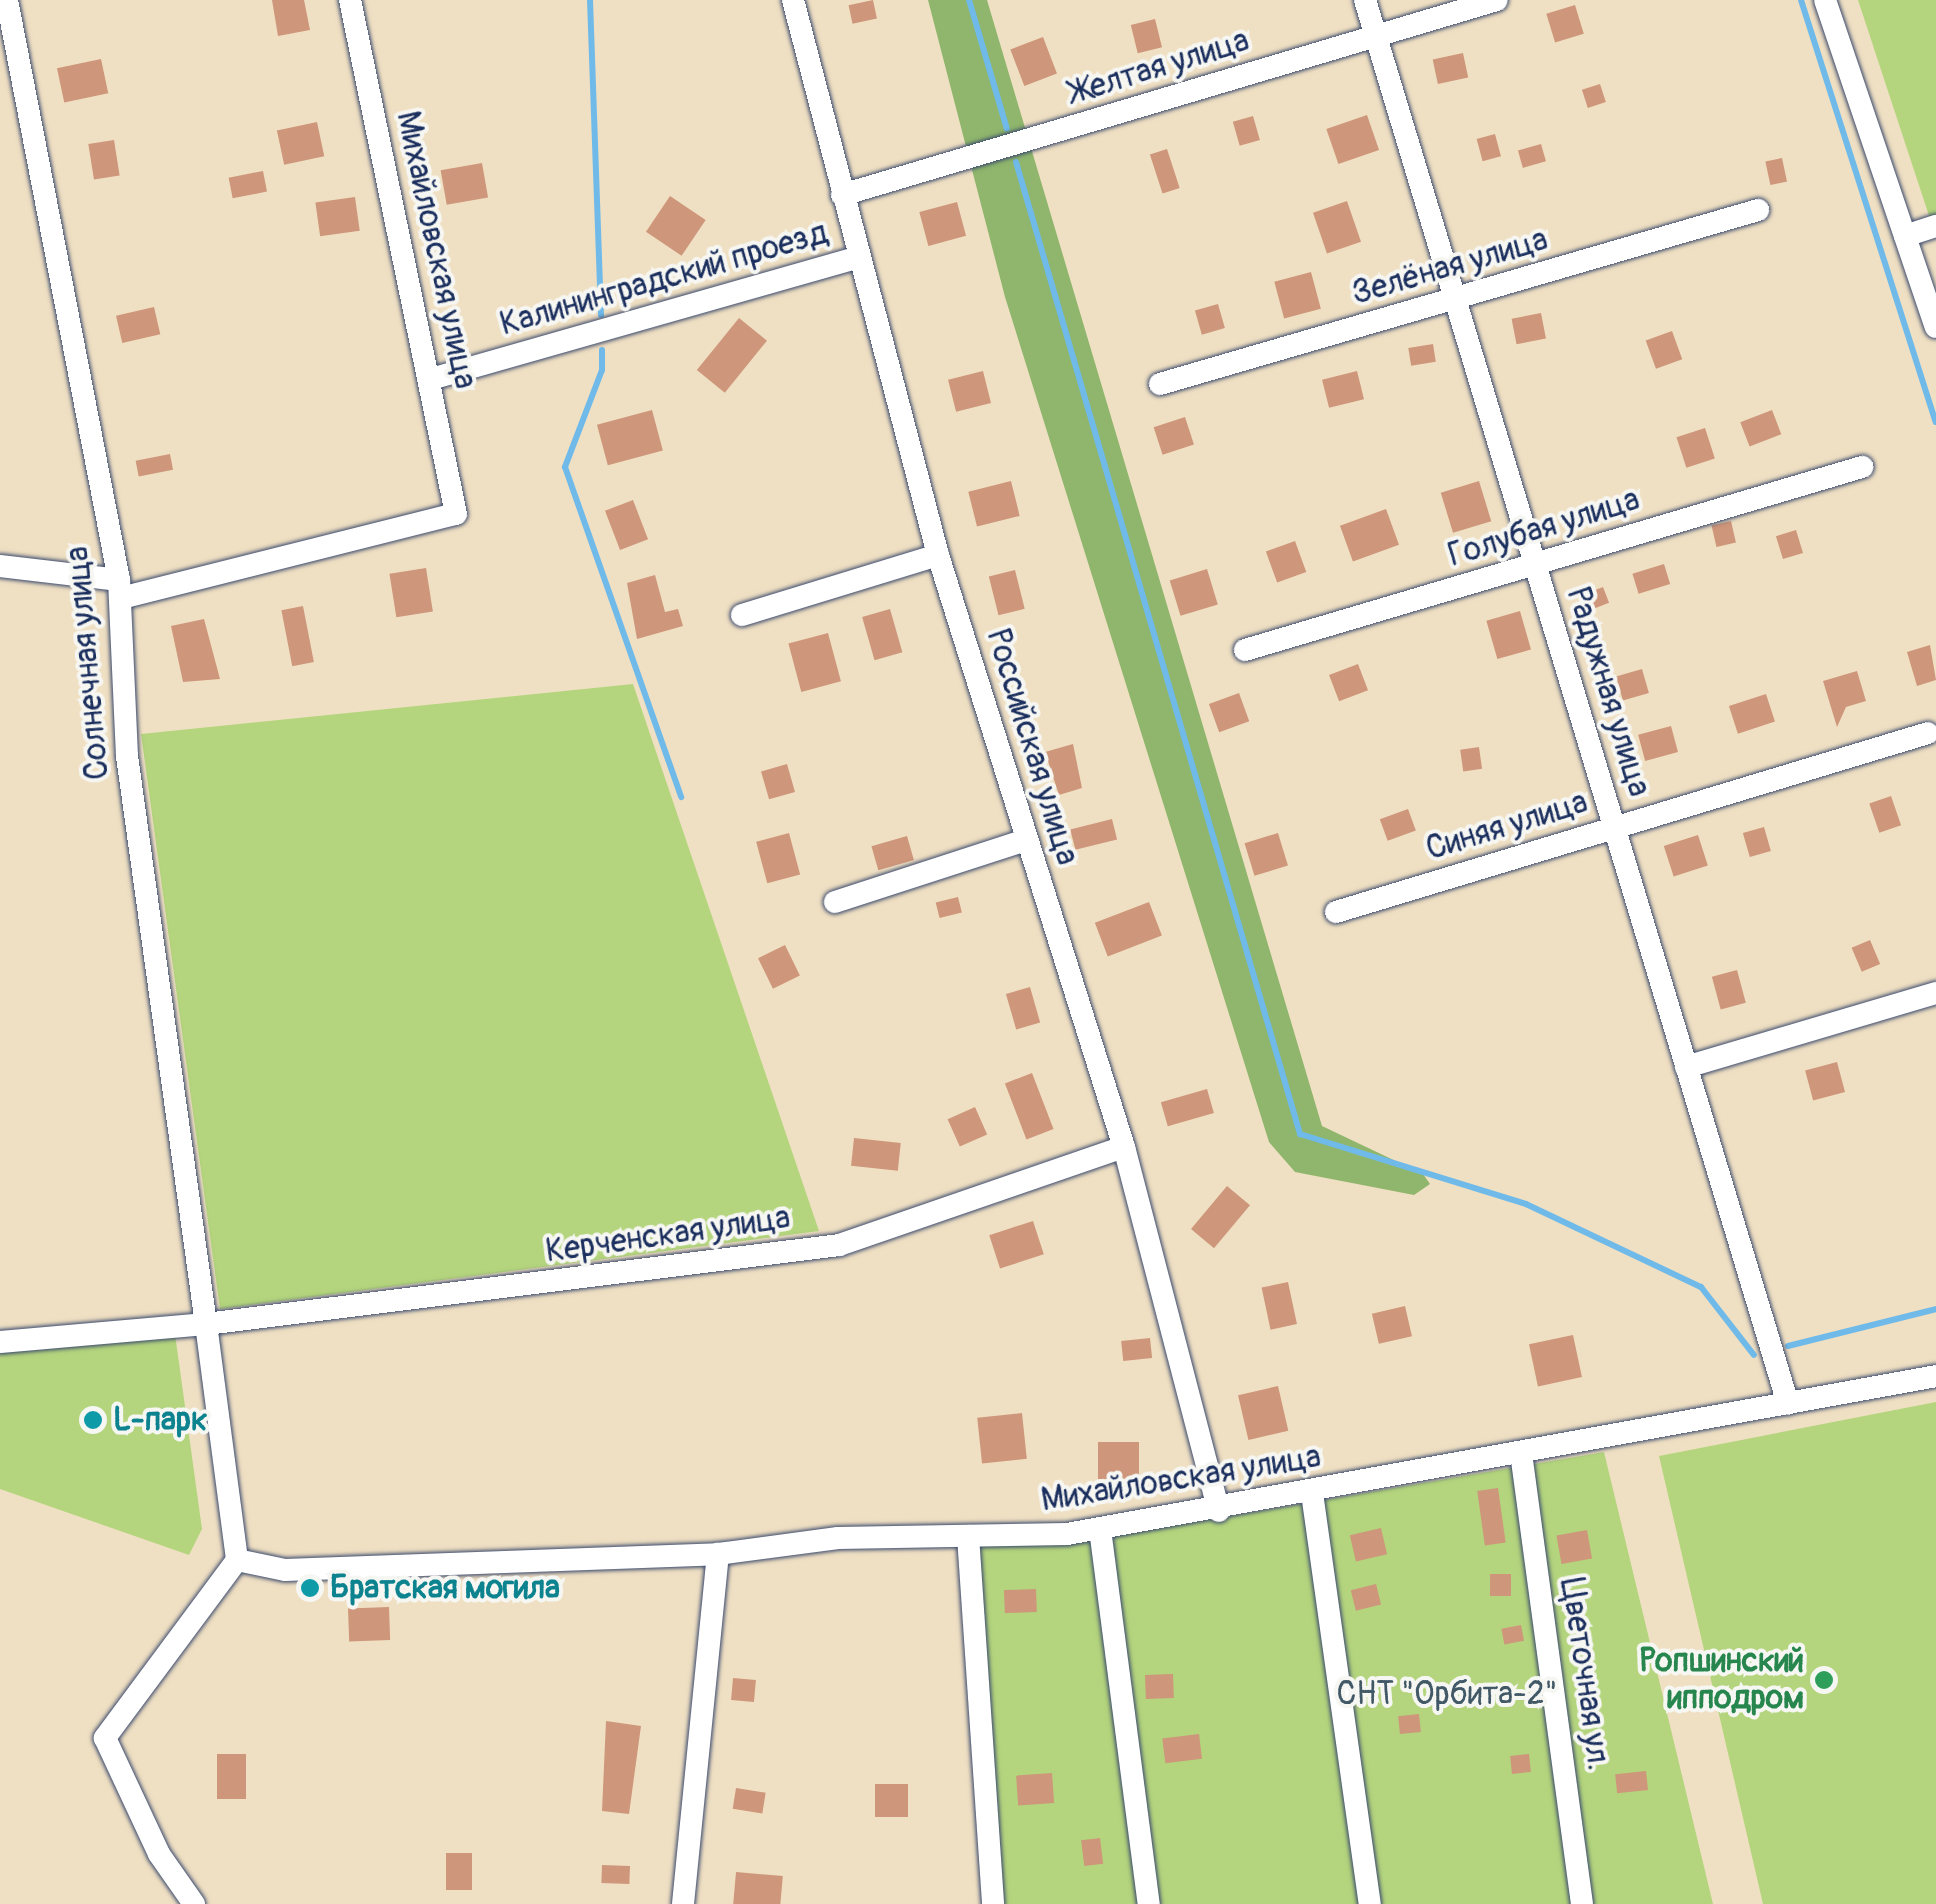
<!DOCTYPE html>
<meta charset="utf-8">
<style>
body{margin:0}
#map{position:relative;width:1936px;height:1904px;overflow:hidden;background:#f0e0c3;font-family:Pangolin,sans-serif}
div>[style]{position:absolute}
.green>*{inset:0;background:#b4d57d}
.forest>*{inset:0;background:#8fb66c}
.stream>*{height:6px;margin:-3px;padding:0 3px;transform-origin:3px;border-radius:3px;background:#70bae9}
.building>*{inset:0;background:#ce967a;transform-origin:0 0}
.roads{filter:drop-shadow(0 0 2px #3b4a6d) drop-shadow(0 0 2px #3b4a6d)}
.minor>*{height:22px;margin:-11px;padding:0 11px;transform-origin:11px;border-radius:11px;background:#fff}
.dots>*{width:28px;height:28px;translate:-50% -50%;box-sizing:border-box;border:5px solid #f6f6f2;border-radius:50%}
span{translate:-50% -50%;white-space:nowrap;text-align:center;line-height:1.15;-webkit-text-stroke:8px #f6f6f2;paint-order:stroke}
.street-label{font-size:32px;color:#1b2f5e}
.culture-label{font-size:32px;color:#0d838f;font-weight:700}
.left{translate:0 -50%;text-align:left}
.leisure-label{font-size:32px;color:#27864d;font-weight:700}
.right{translate:-100% -50%;text-align:right}
.park-label{font-size:32px;color:#415866}
</style>
<div id="map">
<div class="green">
<i style="clip-path:polygon(1858px 0,1936px 0,1936px 237px)"></i>
<i style="clip-path:polygon(633px 684px,819px 1231px,220px 1309px,141px 734px)"></i>
<i style="clip-path:polygon(175px 1334px,202px 1529px,189px 1555px,0 1489px,0 1352px)"></i>
<i style="clip-path:polygon(1936px 1402px,1936px 1904px,1763px 1904px,1659px 1456px)"></i>
<i style="clip-path:polygon(1604px 1452px,1713px 1904px,1000px 1904px,976px 1544px,1073px 1543px)"></i>
</div>
<div class="forest">
<i style="clip-path:polygon(928px 0,987px 0,1322px 1126px,1423px 1174px,1430px 1184px,1414px 1195px,1295px 1172px,1269px 1142px,1005px 297px)"></i>
</div>
<div class="stream">
<i style="left:590px;top:0;width:315px;rotate:88deg"></i>
<i style="left:969px;top:0;width:134px;rotate:73.6deg"></i>
<i style="left:1801px;top:0;width:443px;rotate:72.3deg"></i>
<i style="left:1016px;top:162px;width:1013px;rotate:73.71deg"></i>
<i style="left:1300px;top:1134px;width:237px;rotate:17.2deg"></i>
<i style="left:1526px;top:1204px;width:194px;rotate:25.4deg"></i>
<i style="left:1701px;top:1287px;width:86px;rotate:52.1deg"></i>
<i style="left:602px;top:350px;width:20px;rotate:90deg"></i>
<i style="left:602px;top:370px;width:104px;rotate:110.9deg"></i>
<i style="left:565px;top:467px;width:350px;rotate:70.6deg"></i>
<i style="left:1788px;top:1346px;width:153px;rotate:-14deg"></i>
</div>
<div class="building">
<i style="clip-path:polygon(272px 0,304px 0,310px 30px,278px 36px)"></i>
<i style="left:873px;top:0;width:19px;height:25px;rotate:78deg"></i>
<i style="left:1575px;top:5px;width:30px;height:30px;rotate:73deg"></i>
<i style="left:1155px;top:19px;width:29px;height:25px;rotate:76deg"></i>
<i style="left:1043px;top:37px;width:39px;height:35px;rotate:69deg"></i>
<i style="left:1463px;top:53px;width:25px;height:31px;rotate:78deg"></i>
<i style="left:101px;top:59px;width:35px;height:45px;rotate:78deg"></i>
<i style="left:1600px;top:84px;width:19px;height:19px;rotate:72deg"></i>
<i style="left:1367px;top:115px;width:37px;height:43px;rotate:71deg"></i>
<i style="left:1253px;top:116px;width:25px;height:21px;rotate:74deg"></i>
<i style="left:317px;top:122px;width:35px;height:41px;rotate:78deg"></i>
<i style="left:1495px;top:134px;width:23px;height:19px;rotate:75deg"></i>
<i style="left:114px;top:140px;width:36px;height:26px;rotate:81deg"></i>
<i style="left:1541px;top:144px;width:18px;height:24px;rotate:74deg"></i>
<i style="left:1167px;top:149px;width:41px;height:18px;rotate:72deg"></i>
<i style="left:1782px;top:158px;width:24px;height:17px;rotate:78deg"></i>
<i style="left:482px;top:163px;width:35px;height:42px;rotate:80deg"></i>
<i style="left:263px;top:171px;width:21px;height:35px;rotate:79deg"></i>
<i style="left:670px;top:196px;width:43px;height:43px;rotate:34deg"></i>
<i style="left:355px;top:197px;width:34px;height:40px;rotate:82deg"></i>
<i style="left:1347px;top:201px;width:43px;height:36px;rotate:71deg"></i>
<i style="left:957px;top:202px;width:35px;height:39px;rotate:75deg"></i>
<i style="left:1311px;top:272px;width:38px;height:38px;rotate:75deg"></i>
<i style="left:1218px;top:304px;width:25px;height:24px;rotate:74deg"></i>
<i style="left:154px;top:307px;width:28px;height:39px;rotate:77deg"></i>
<i style="left:1541px;top:313px;width:26px;height:30px;rotate:79deg"></i>
<i style="left:739px;top:318px;width:36px;height:67px;rotate:39deg"></i>
<i style="left:1672px;top:331px;width:30px;height:28px;rotate:70deg"></i>
<i style="left:1433px;top:344px;width:18px;height:25px;rotate:81deg"></i>
<i style="left:983px;top:371px;width:33px;height:36px;rotate:76deg"></i>
<i style="left:1357px;top:371px;width:29px;height:36px;rotate:76deg"></i>
<i style="left:652px;top:410px;width:42px;height:57px;rotate:75deg"></i>
<i style="left:1772px;top:410px;width:26px;height:34px;rotate:69deg"></i>
<i style="left:1185px;top:417px;width:29px;height:33px;rotate:72deg"></i>
<i style="left:1705px;top:428px;width:32px;height:30px;rotate:72deg"></i>
<i style="left:170px;top:454px;width:16px;height:35px;rotate:79deg"></i>
<i style="left:1011px;top:481px;width:36px;height:44px;rotate:76deg"></i>
<i style="left:1479px;top:481px;width:42px;height:40px;rotate:73deg"></i>
<i style="left:633px;top:500px;width:42px;height:30px;rotate:69deg"></i>
<i style="left:1386px;top:509px;width:38px;height:49px;rotate:70deg"></i>
<i style="left:1731px;top:521px;width:22px;height:20px;rotate:77deg"></i>
<i style="left:1796px;top:530px;width:24px;height:21px;rotate:73deg"></i>
<i style="left:1295px;top:541px;width:33px;height:31px;rotate:70deg"></i>
<i style="left:1664px;top:564px;width:21px;height:33px;rotate:73deg"></i>
<i style="left:426px;top:568px;width:44px;height:37px;rotate:81deg"></i>
<i style="left:1207px;top:569px;width:37px;height:39px;rotate:73deg"></i>
<i style="left:1015px;top:570px;width:40px;height:27px;rotate:76deg"></i>
<i style="clip-path:polygon(655px 575px,665px 612px,678px 609px,683px 626px,637px 639px,627px 583px)"></i>
<i style="left:1603px;top:587px;width:17px;height:24px;rotate:69deg"></i>
<i style="left:303px;top:606px;width:57px;height:22px;rotate:79deg"></i>
<i style="left:890px;top:609px;width:45px;height:29px;rotate:74deg"></i>
<i style="left:1520px;top:611px;width:40px;height:35px;rotate:74deg"></i>
<i style="clip-path:polygon(204px 619px,220px 679px,183px 682px,171px 626px)"></i>
<i style="left:828px;top:633px;width:50px;height:41px;rotate:75deg"></i>
<i style="clip-path:polygon(1930px 645px,1936px 680px,1917px 686px,1907px 652px)"></i>
<i style="left:1358px;top:664px;width:28px;height:31px;rotate:69deg"></i>
<i style="left:1642px;top:669px;width:25px;height:27px;rotate:74deg"></i>
<i style="clip-path:polygon(1857px 671px,1866px 701px,1846px 707px,1837px 727px,1823px 681px)"></i>
<i style="left:1239px;top:693px;width:30px;height:32px;rotate:70deg"></i>
<i style="left:1766px;top:694px;width:29px;height:39px;rotate:72deg"></i>
<i style="left:1671px;top:726px;width:27px;height:34px;rotate:75deg"></i>
<i style="clip-path:polygon(1073px 744px,1082px 788px,1059px 795px,1045px 752px)"></i>
<i style="left:1479px;top:747px;width:22px;height:19px;rotate:82deg"></i>
<i style="left:787px;top:764px;width:29px;height:27px;rotate:74deg"></i>
<i style="left:1891px;top:796px;width:31px;height:23px;rotate:71deg"></i>
<i style="left:1408px;top:809px;width:23px;height:30px;rotate:70deg"></i>
<i style="left:1112px;top:819px;width:21px;height:43px;rotate:76deg"></i>
<i style="left:1764px;top:827px;width:25px;height:22px;rotate:74deg"></i>
<i style="left:789px;top:833px;width:43px;height:34px;rotate:75deg"></i>
<i style="left:1278px;top:833px;width:34px;height:35px;rotate:73deg"></i>
<i style="left:1698px;top:835px;width:32px;height:36px;rotate:72deg"></i>
<i style="left:907px;top:836px;width:25px;height:37px;rotate:74deg"></i>
<i style="left:958px;top:897px;width:16px;height:23px;rotate:76deg"></i>
<i style="left:1149px;top:902px;width:36px;height:58px;rotate:69deg"></i>
<i style="left:1870px;top:940px;width:26px;height:20px;rotate:67deg"></i>
<i style="left:785px;top:945px;width:34px;height:30px;rotate:64deg"></i>
<i style="left:1737px;top:970px;width:34px;height:26px;rotate:75deg"></i>
<i style="left:1030px;top:987px;width:37px;height:25px;rotate:74deg"></i>
<i style="left:1837px;top:1062px;width:31px;height:33px;rotate:75deg"></i>
<i style="left:1032px;top:1073px;width:60px;height:29px;rotate:69deg"></i>
<i style="left:1207px;top:1089px;width:25px;height:48px;rotate:74deg"></i>
<i style="left:975px;top:1107px;width:30px;height:30px;rotate:66deg"></i>
<i style="left:854px;top:1138px;width:47px;height:28px;rotate:6deg"></i>
<i style="left:1227px;top:1186px;width:30px;height:56px;rotate:40deg"></i>
<i style="left:1033px;top:1221px;width:35px;height:46px;rotate:72deg"></i>
<i style="left:1288px;top:1282px;width:43px;height:27px;rotate:78deg"></i>
<i style="left:1405px;top:1306px;width:31px;height:34px;rotate:77deg"></i>
<i style="left:1573px;top:1335px;width:43px;height:45px;rotate:78deg"></i>
<i style="left:1150px;top:1338px;width:20px;height:29px;rotate:84deg"></i>
<i style="left:1278px;top:1386px;width:46px;height:41px;rotate:77deg"></i>
<i style="left:1022px;top:1413px;width:46px;height:45px;rotate:84deg"></i>
<i style="left:1098px;top:1442px;width:41px;height:37px"></i>
<i style="left:1498px;top:1488px;width:55px;height:21px;rotate:82deg"></i>
<i style="left:1381px;top:1528px;width:27px;height:32px;rotate:77deg"></i>
<i style="left:1587px;top:1530px;width:29px;height:31px;rotate:80deg"></i>
<i style="left:1490px;top:1574px;width:21px;height:22px"></i>
<i style="left:1376px;top:1584px;width:21px;height:26px;rotate:76deg"></i>
<i style="left:1036px;top:1589px;width:23px;height:32px;rotate:88deg"></i>
<i style="left:389px;top:1607px;width:33px;height:41px;rotate:88deg"></i>
<i style="left:1521px;top:1625px;width:16px;height:20px;rotate:79deg"></i>
<i style="left:1173px;top:1674px;width:24px;height:28px;rotate:88deg"></i>
<i style="left:733px;top:1678px;width:23px;height:22px;rotate:5deg"></i>
<i style="left:1419px;top:1714px;width:18px;height:21px;rotate:84deg"></i>
<i style="clip-path:polygon(606px 1721px,641px 1726px,629px 1814px,602px 1811px)"></i>
<i style="left:1199px;top:1734px;width:25px;height:37px;rotate:83deg"></i>
<i style="left:217px;top:1754px;width:29px;height:45px"></i>
<i style="left:1529px;top:1754px;width:18px;height:19px;rotate:84deg"></i>
<i style="left:1646px;top:1771px;width:19px;height:31px;rotate:84deg"></i>
<i style="left:1052px;top:1773px;width:30px;height:36px;rotate:86deg"></i>
<i style="left:875px;top:1784px;width:33px;height:33px"></i>
<i style="left:736px;top:1788px;width:30px;height:21px;rotate:9deg"></i>
<i style="left:1100px;top:1838px;width:26px;height:19px;rotate:83deg"></i>
<i style="left:446px;top:1853px;width:26px;height:37px"></i>
<i style="left:602px;top:1865px;width:28px;height:18px;rotate:2deg"></i>
<i style="left:736px;top:1872px;width:47px;height:32px;rotate:5deg"></i>
</div>
<div class="roads">
<div class="minor">
<i style="left:7px;top:0;width:591px;rotate:79.07deg"></i>
<i style="left:119px;top:580px;width:176px;rotate:87.4deg"></i>
<i style="left:127px;top:756px;width:573px;rotate:82.08deg"></i>
<i style="left:206px;top:1324px;width:638px;rotate:-7.11deg"></i>
<i style="left:839px;top:1245px;width:301px;rotate:-19deg"></i>
<i style="left:793px;top:0;width:574px;rotate:75.36deg"></i>
<i style="left:938px;top:555px;width:621px;rotate:72.56deg"></i>
<i style="left:1124px;top:1147px;width:376px;rotate:75.4deg"></i>
<i style="left:1365px;top:0;width:1466px;rotate:73.23deg"></i>
<i style="left:1825px;top:0;width:345px;rotate:71.3deg"></i>
<i style="left:842px;top:195px;width:683px;rotate:-16.58deg"></i>
<i style="left:1905px;top:236px;width:33px;rotate:-18deg"></i>
<i style="left:431px;top:379px;width:444px;rotate:-15.9deg"></i>
<i style="left:1160px;top:384px;width:623px;rotate:-16.22deg"></i>
<i style="left:0;top:566px;width:120px;rotate:6.7deg"></i>
<i style="left:121px;top:598px;width:345px;rotate:-14.1deg"></i>
<i style="left:456px;top:514px;width:525px;rotate:-101.65deg"></i>
<i style="left:742px;top:615px;width:205px;rotate:-17deg"></i>
<i style="left:1245px;top:650px;width:644px;rotate:-16.52deg"></i>
<i style="left:835px;top:902px;width:201px;rotate:-18deg"></i>
<i style="left:1336px;top:912px;width:618px;rotate:-16.82deg"></i>
<i style="left:1686px;top:1067px;width:261px;rotate:-16.5deg"></i>
<i style="left:0;top:1342px;width:207px;rotate:-5deg"></i>
<i style="left:206px;top:1324px;width:238px;rotate:82.5deg"></i>
<i style="left:237px;top:1560px;width:222px;rotate:126.6deg"></i>
<i style="left:105px;top:1738px;width:128px;rotate:65deg"></i>
<i style="left:159px;top:1854px;width:61px;rotate:55deg"></i>
<i style="left:1521px;top:1453px;width:455px;rotate:82.3deg"></i>
<i style="left:1312px;top:1493px;width:415px;rotate:82deg"></i>
<i style="left:1100px;top:1529px;width:378px;rotate:82.6deg"></i>
<i style="left:968px;top:1536px;width:369px;rotate:86.1deg"></i>
<i style="left:237px;top:1560px;width:49px;rotate:11.8deg"></i>
<i style="left:285px;top:1570px;width:433px;rotate:-2.1deg"></i>
<i style="left:718px;top:1554px;width:121px;rotate:-7.6deg"></i>
<i style="left:838px;top:1538px;width:229px;rotate:-1deg"></i>
<i style="left:1067px;top:1534px;width:883px;rotate:-10.3deg"></i>
<i style="left:683px;top:1904px;width:352px;rotate:-84.3deg"></i>
</div>
</div>
<div class="dots">
<i style="left:93px;top:1420px;background:#0f9aa8"></i>
<i style="left:310px;top:1588px;background:#0f9aa8"></i>
<i style="left:1824px;top:1680px;background:#2e9e5b"></i>
</div>
<div class="street-label">
<span style="left:1160px;top:67px;rotate:-17deg">Желтая улица</span>
<span style="left:436px;top:250px;rotate:78deg">Михайловская улица</span>
<span style="left:1450px;top:267px;rotate:-16deg">Зелёная улица</span>
<span style="left:664px;top:279px;rotate:-16deg">Калининградский проезд</span>
<span style="left:1544px;top:528px;rotate:-17deg">Голубая улица</span>
<span style="left:88px;top:663px;rotate:-95deg">Солнечная улица</span>
<span style="left:1608px;top:692px;rotate:73deg">Радужная улица</span>
<span style="left:1032px;top:747px;rotate:73deg">Российская улица</span>
<span style="left:1507px;top:826px;rotate:-17deg">Синяя улица</span>
<span style="left:668px;top:1235px;rotate:-8deg">Керченская улица</span>
<span style="left:1181px;top:1479px;rotate:-9deg">Михайловская улица</span>
<span style="left:1585px;top:1674px;rotate:82deg">Цветочная ул.</span>
</div>
<div class="culture-label">
<span class="left" style="left:113px;top:1420px">L-парк</span>
<span class="left" style="left:330px;top:1588px">Братская могила</span>
</div>
<div class="leisure-label">
<span class="right" style="left:1804px;top:1680px">Ропшинский<br>ипподром</span>
</div>
<div class="park-label">
<span style="left:1447px;top:1694px">СНТ "Орбита-2"</span>
</div>
</div>
